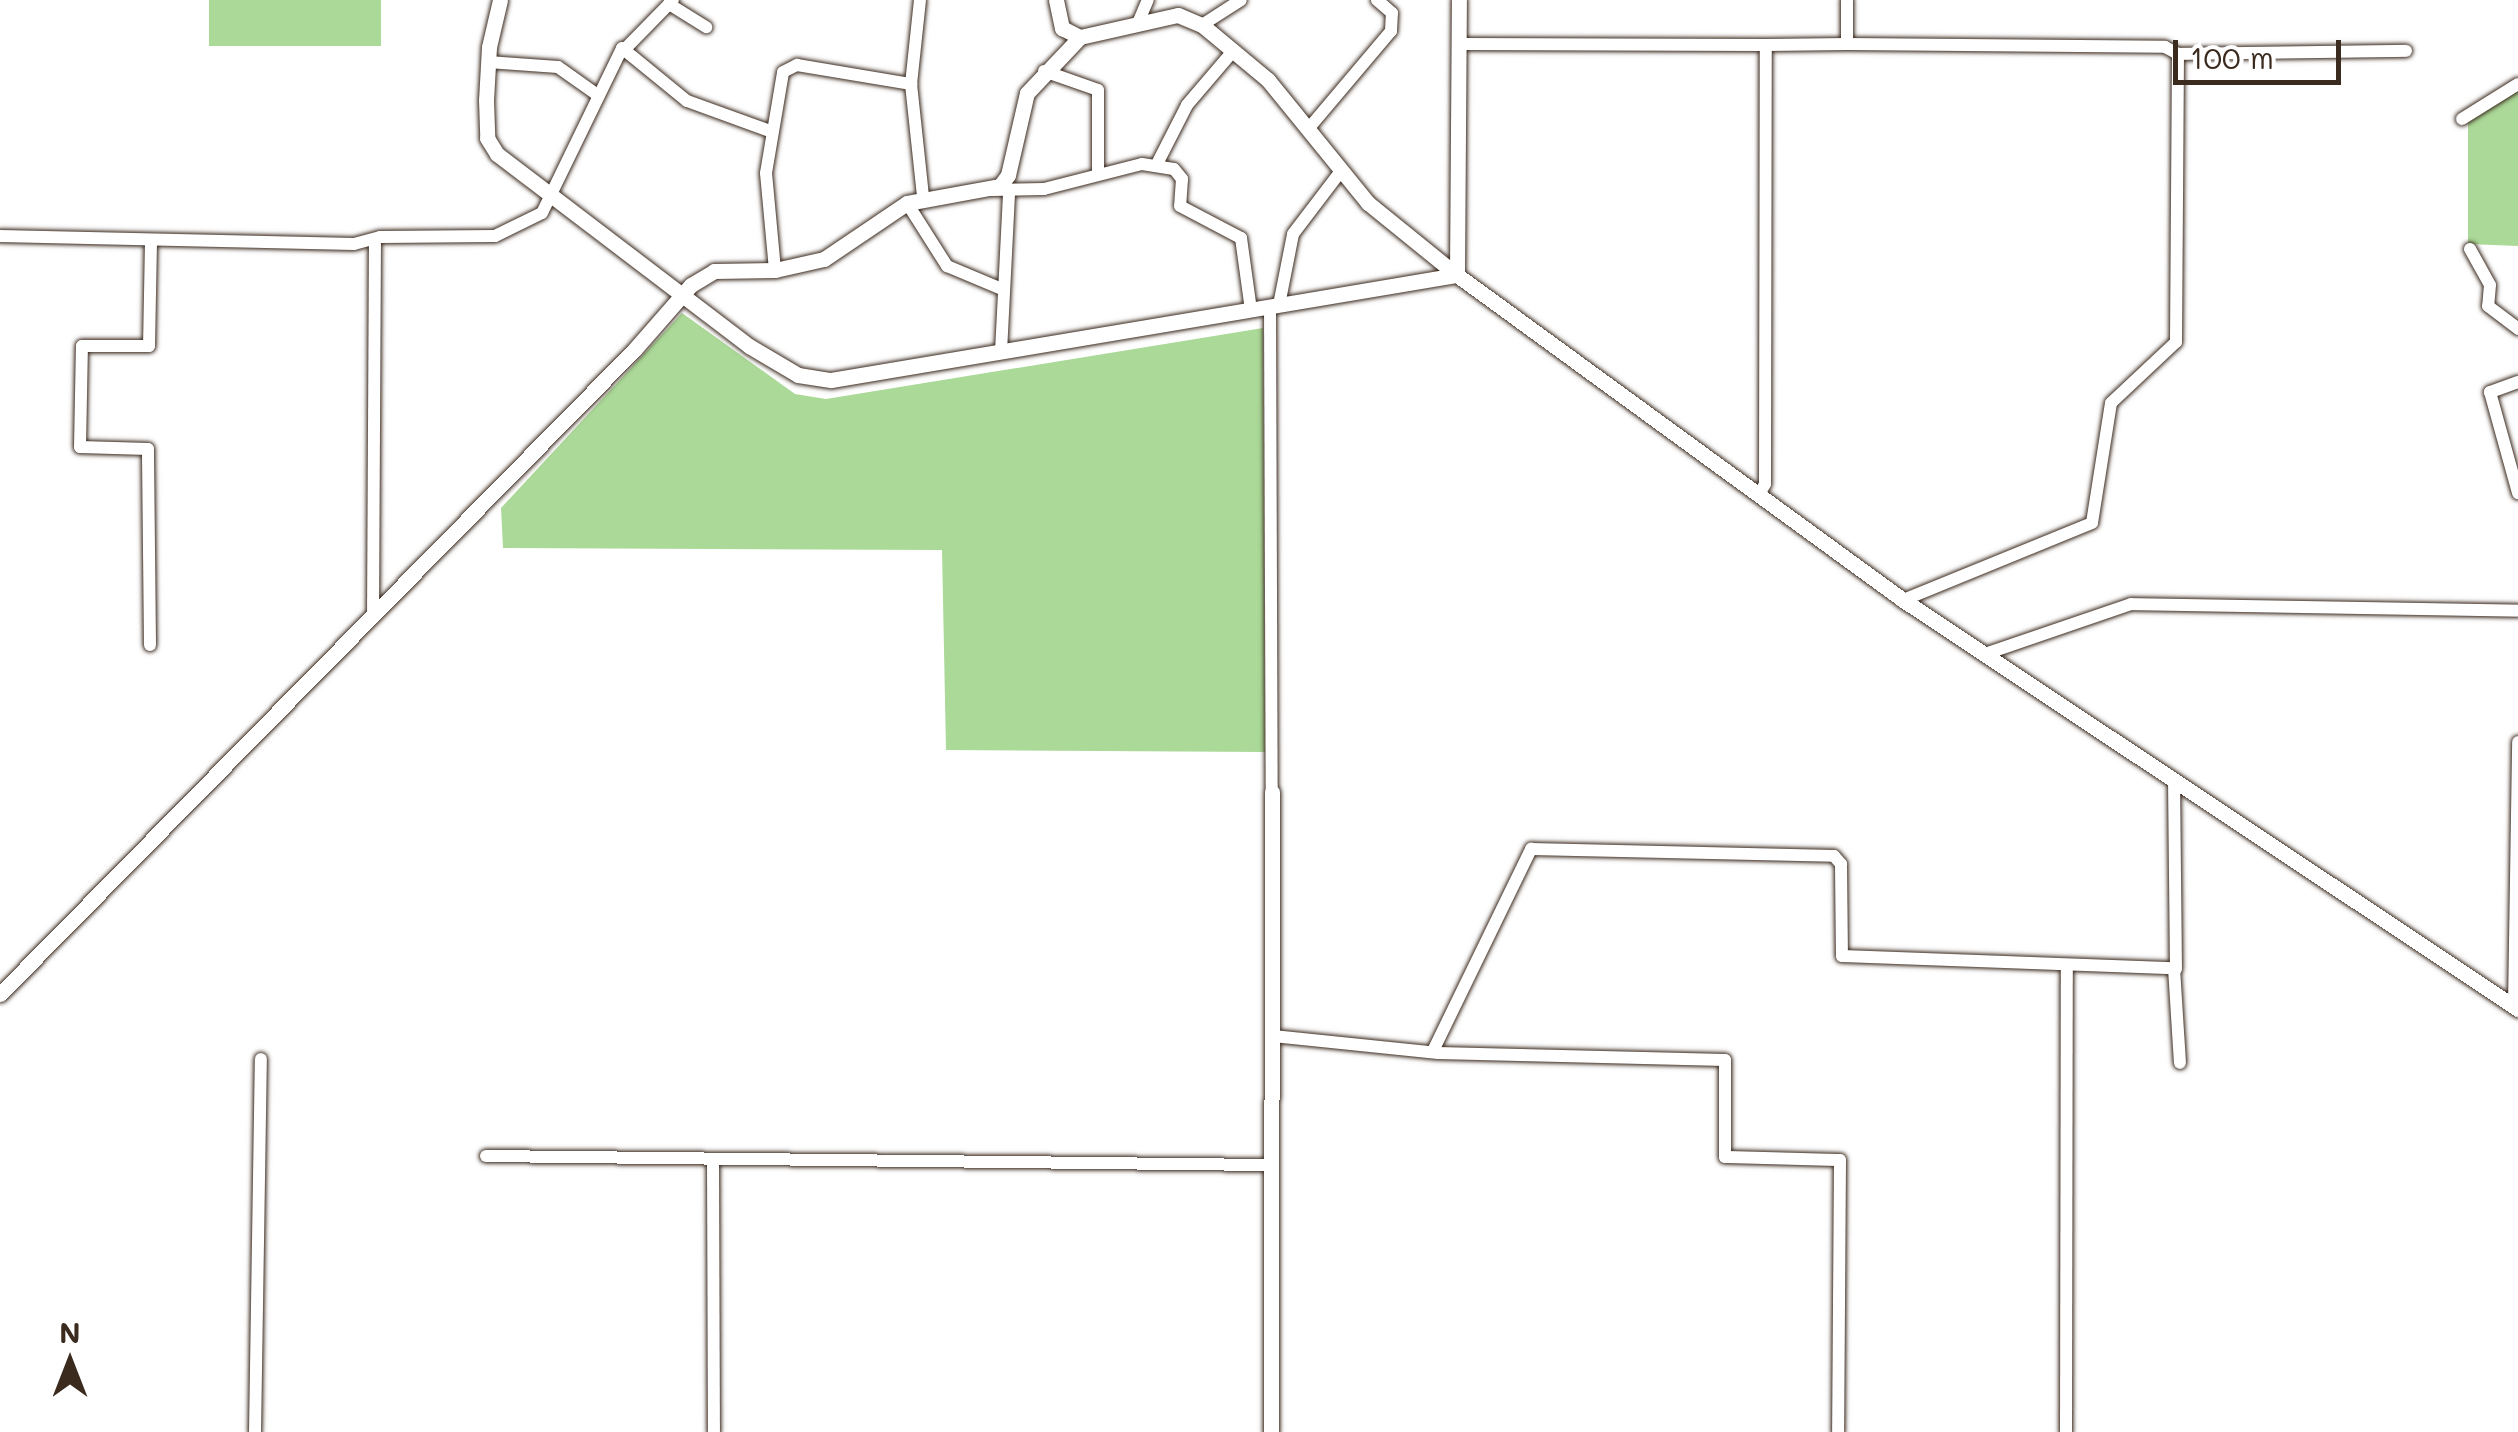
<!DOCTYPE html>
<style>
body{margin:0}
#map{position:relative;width:2518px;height:1432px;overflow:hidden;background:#fff;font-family:Mali,sans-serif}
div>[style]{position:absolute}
.green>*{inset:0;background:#abd998;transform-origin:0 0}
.roads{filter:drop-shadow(0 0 2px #3b2a1e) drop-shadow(0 0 2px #3b2a1e)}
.minor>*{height:12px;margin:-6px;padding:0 6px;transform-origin:6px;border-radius:6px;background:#fff}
.tertiary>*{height:15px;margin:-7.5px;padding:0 7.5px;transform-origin:7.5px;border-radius:7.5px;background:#fff}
span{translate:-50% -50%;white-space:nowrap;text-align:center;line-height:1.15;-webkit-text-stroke:9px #fff;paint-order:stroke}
.north{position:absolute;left:20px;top:1312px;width:100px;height:100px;-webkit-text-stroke:8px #fff;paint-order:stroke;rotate:0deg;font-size:28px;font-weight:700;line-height:40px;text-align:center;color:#3b2a1e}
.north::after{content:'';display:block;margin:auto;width:35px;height:45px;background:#3b2a1e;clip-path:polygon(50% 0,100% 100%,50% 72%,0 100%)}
.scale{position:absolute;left:2173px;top:40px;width:168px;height:45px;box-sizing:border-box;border:5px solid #3b2a1e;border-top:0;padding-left:12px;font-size:30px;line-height:35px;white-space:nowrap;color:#3b2a1e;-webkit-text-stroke:8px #fff;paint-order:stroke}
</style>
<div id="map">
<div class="green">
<i style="left:209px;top:0;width:172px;height:46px"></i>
<i style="clip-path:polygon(2518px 89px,2518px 246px,2468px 244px,2468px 122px)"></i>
<i style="clip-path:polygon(682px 313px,795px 394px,826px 399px,1263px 328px,1265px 752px,946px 750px,942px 550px,503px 548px,501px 508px)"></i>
</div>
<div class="roads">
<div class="minor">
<i style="left:920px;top:0;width:84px;rotate:96.1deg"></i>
<i style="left:911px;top:84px;width:113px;rotate:83.9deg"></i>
<i style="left:669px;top:4px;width:44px;rotate:31.9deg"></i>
<i style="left:1138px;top:23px;width:25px;rotate:-67deg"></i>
<i style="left:1202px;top:25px;width:46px;rotate:-32.7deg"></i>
<i style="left:1460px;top:44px;width:306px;rotate:0.2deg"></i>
<i style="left:1847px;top:44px;width:318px;rotate:0.5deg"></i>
<i style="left:2165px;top:47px;width:15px;rotate:28deg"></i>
<i style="left:2178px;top:54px;width:288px;rotate:90.4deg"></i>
<i style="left:2176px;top:342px;width:89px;rotate:136.8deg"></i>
<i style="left:2111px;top:403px;width:121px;rotate:99deg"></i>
<i style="left:2092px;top:523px;width:204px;rotate:157.8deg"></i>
<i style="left:626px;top:48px;width:67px;rotate:-45.6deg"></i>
<i style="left:2178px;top:54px;width:228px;rotate:-0.8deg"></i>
<i style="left:488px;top:62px;width:70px;rotate:4.1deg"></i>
<i style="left:558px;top:67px;width:47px;rotate:35.4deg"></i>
<i style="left:1044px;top:71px;width:57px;rotate:19.4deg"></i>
<i style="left:1098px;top:90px;width:82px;rotate:90deg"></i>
<i style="left:2462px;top:119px;width:66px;rotate:-32deg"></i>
<i style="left:1309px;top:128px;width:127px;rotate:-49.8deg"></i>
<i style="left:1391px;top:31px;width:18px;rotate:-87deg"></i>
<i style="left:1392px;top:13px;width:20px;rotate:-139deg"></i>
<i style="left:1157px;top:164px;width:66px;rotate:-63deg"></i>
<i style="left:1187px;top:105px;width:72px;rotate:-49.5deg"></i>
<i style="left:992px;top:190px;width:52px;rotate:-1.1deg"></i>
<i style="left:1044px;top:189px;width:101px;rotate:-14.3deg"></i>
<i style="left:1142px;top:164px;width:32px;rotate:9deg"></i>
<i style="left:1174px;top:169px;width:13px;rotate:51deg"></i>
<i style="left:1182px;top:179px;width:27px;rotate:94deg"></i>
<i style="left:1180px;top:206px;width:69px;rotate:27.7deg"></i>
<i style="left:1241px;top:238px;width:73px;rotate:82.1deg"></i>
<i style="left:907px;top:203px;width:75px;rotate:57.6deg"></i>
<i style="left:947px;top:266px;width:62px;rotate:22.8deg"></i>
<i style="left:0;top:236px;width:354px;rotate:1.3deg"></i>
<i style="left:354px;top:244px;width:27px;rotate:-15deg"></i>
<i style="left:380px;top:237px;width:115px;rotate:-0.5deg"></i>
<i style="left:495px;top:236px;width:52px;rotate:-26.1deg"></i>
<i style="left:542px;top:213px;width:183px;rotate:-64.1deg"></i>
<i style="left:622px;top:48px;width:84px;rotate:39.2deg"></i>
<i style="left:687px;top:101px;width:88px;rotate:19.9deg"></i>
<i style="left:2470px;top:249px;width:41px;rotate:60.9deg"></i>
<i style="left:2490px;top:285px;width:21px;rotate:95deg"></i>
<i style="left:2488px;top:306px;width:38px;rotate:37deg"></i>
<i style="left:775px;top:270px;width:97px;rotate:-95.3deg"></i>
<i style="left:766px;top:173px;width:102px;rotate:-80.4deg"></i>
<i style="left:783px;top:72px;width:16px;rotate:-27deg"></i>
<i style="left:797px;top:65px;width:116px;rotate:9.5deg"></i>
<i style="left:1279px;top:305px;width:72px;rotate:-78.8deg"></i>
<i style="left:1293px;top:234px;width:79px;rotate:-52.7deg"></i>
<i style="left:1270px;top:307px;width:485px;rotate:89.8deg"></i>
<i style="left:1001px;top:352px;width:160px;rotate:-87.1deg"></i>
<i style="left:2518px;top:382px;width:30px;rotate:160deg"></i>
<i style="left:2490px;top:392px;width:105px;rotate:74.5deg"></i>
<i style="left:1758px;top:496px;width:14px;rotate:-60deg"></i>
<i style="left:1765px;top:484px;width:439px;rotate:-89.9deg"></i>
<i style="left:1766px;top:45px;width:81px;rotate:-0.7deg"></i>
<i style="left:1847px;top:44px;width:44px;rotate:-90deg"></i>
<i style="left:373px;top:618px;width:377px;rotate:-89.7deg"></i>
<i style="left:150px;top:645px;width:196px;rotate:-90.6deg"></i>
<i style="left:148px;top:449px;width:68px;rotate:-178.3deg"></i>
<i style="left:80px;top:447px;width:101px;rotate:-88.9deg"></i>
<i style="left:82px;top:346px;width:67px"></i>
<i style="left:149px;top:346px;width:104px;rotate:-88.9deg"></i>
<i style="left:1988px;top:653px;width:151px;rotate:-18.9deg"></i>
<i style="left:2131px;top:604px;width:387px;rotate:1deg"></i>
<i style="left:2174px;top:779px;width:190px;rotate:89.4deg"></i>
<i style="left:2514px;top:1007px;width:265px;rotate:-89.1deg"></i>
<i style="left:1273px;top:1036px;width:166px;rotate:5.9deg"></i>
<i style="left:1438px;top:1053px;width:287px;rotate:1.4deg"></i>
<i style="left:1725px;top:1060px;width:97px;rotate:90deg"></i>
<i style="left:1725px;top:1157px;width:115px;rotate:1.5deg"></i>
<i style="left:1840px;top:1160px;width:272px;rotate:90.4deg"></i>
<i style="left:1433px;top:1051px;width:225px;rotate:-64.1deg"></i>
<i style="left:1531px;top:849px;width:303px;rotate:1.3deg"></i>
<i style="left:1834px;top:856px;width:11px;rotate:49deg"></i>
<i style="left:1841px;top:864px;width:92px;rotate:89.4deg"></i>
<i style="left:1842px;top:956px;width:332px;rotate:2.1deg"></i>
<i style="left:2174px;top:968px;width:95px;rotate:86.4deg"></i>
<i style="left:486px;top:1156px;width:785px;rotate:0.66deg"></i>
<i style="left:713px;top:1159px;width:273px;rotate:89.8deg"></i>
<i style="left:255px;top:1432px;width:373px;rotate:-89.1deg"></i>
<i style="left:2066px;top:1432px;width:465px;rotate:-89.9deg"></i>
</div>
<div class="tertiary">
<i style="left:500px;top:0;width:48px;rotate:103.2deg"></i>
<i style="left:489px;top:47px;width:53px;rotate:93.2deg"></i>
<i style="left:486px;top:100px;width:38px;rotate:88deg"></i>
<i style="left:487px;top:138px;width:19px;rotate:58deg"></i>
<i style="left:497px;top:154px;width:317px;rotate:37.3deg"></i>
<i style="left:749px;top:346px;width:57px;rotate:30.6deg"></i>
<i style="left:798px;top:375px;width:33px;rotate:9deg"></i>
<i style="left:831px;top:380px;width:635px;rotate:-9.52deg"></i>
<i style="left:1457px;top:275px;width:275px;rotate:-89.6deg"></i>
<i style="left:1056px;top:0;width:29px;rotate:78deg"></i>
<i style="left:1062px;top:28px;width:20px;rotate:27deg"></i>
<i style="left:1080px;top:37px;width:100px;rotate:-12.7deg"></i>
<i style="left:1178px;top:15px;width:26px;rotate:23deg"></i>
<i style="left:1202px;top:25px;width:86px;rotate:39.8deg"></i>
<i style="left:1268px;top:80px;width:159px;rotate:50.9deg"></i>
<i style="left:1368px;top:203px;width:114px;rotate:39deg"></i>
<i style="left:1457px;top:275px;width:552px;rotate:36.08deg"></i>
<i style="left:1903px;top:600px;width:739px;rotate:33.63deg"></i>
<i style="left:0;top:994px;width:904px;rotate:-45.45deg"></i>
<i style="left:634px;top:350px;width:86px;rotate:-48.8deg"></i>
<i style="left:691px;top:285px;width:27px;rotate:-31deg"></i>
<i style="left:714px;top:271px;width:61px;rotate:-0.9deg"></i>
<i style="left:775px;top:270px;width:50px;rotate:-12.7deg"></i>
<i style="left:824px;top:259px;width:100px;rotate:-34deg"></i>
<i style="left:907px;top:203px;width:95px;rotate:-10.4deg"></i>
<i style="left:1000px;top:186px;width:14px;rotate:-54deg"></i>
<i style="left:1008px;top:175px;width:84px;rotate:-77deg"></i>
<i style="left:1027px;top:93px;width:77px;rotate:-46.6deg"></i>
<i style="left:1271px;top:1432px;width:640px;rotate:-89.91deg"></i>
</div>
</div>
<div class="north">N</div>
<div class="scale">100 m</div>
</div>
